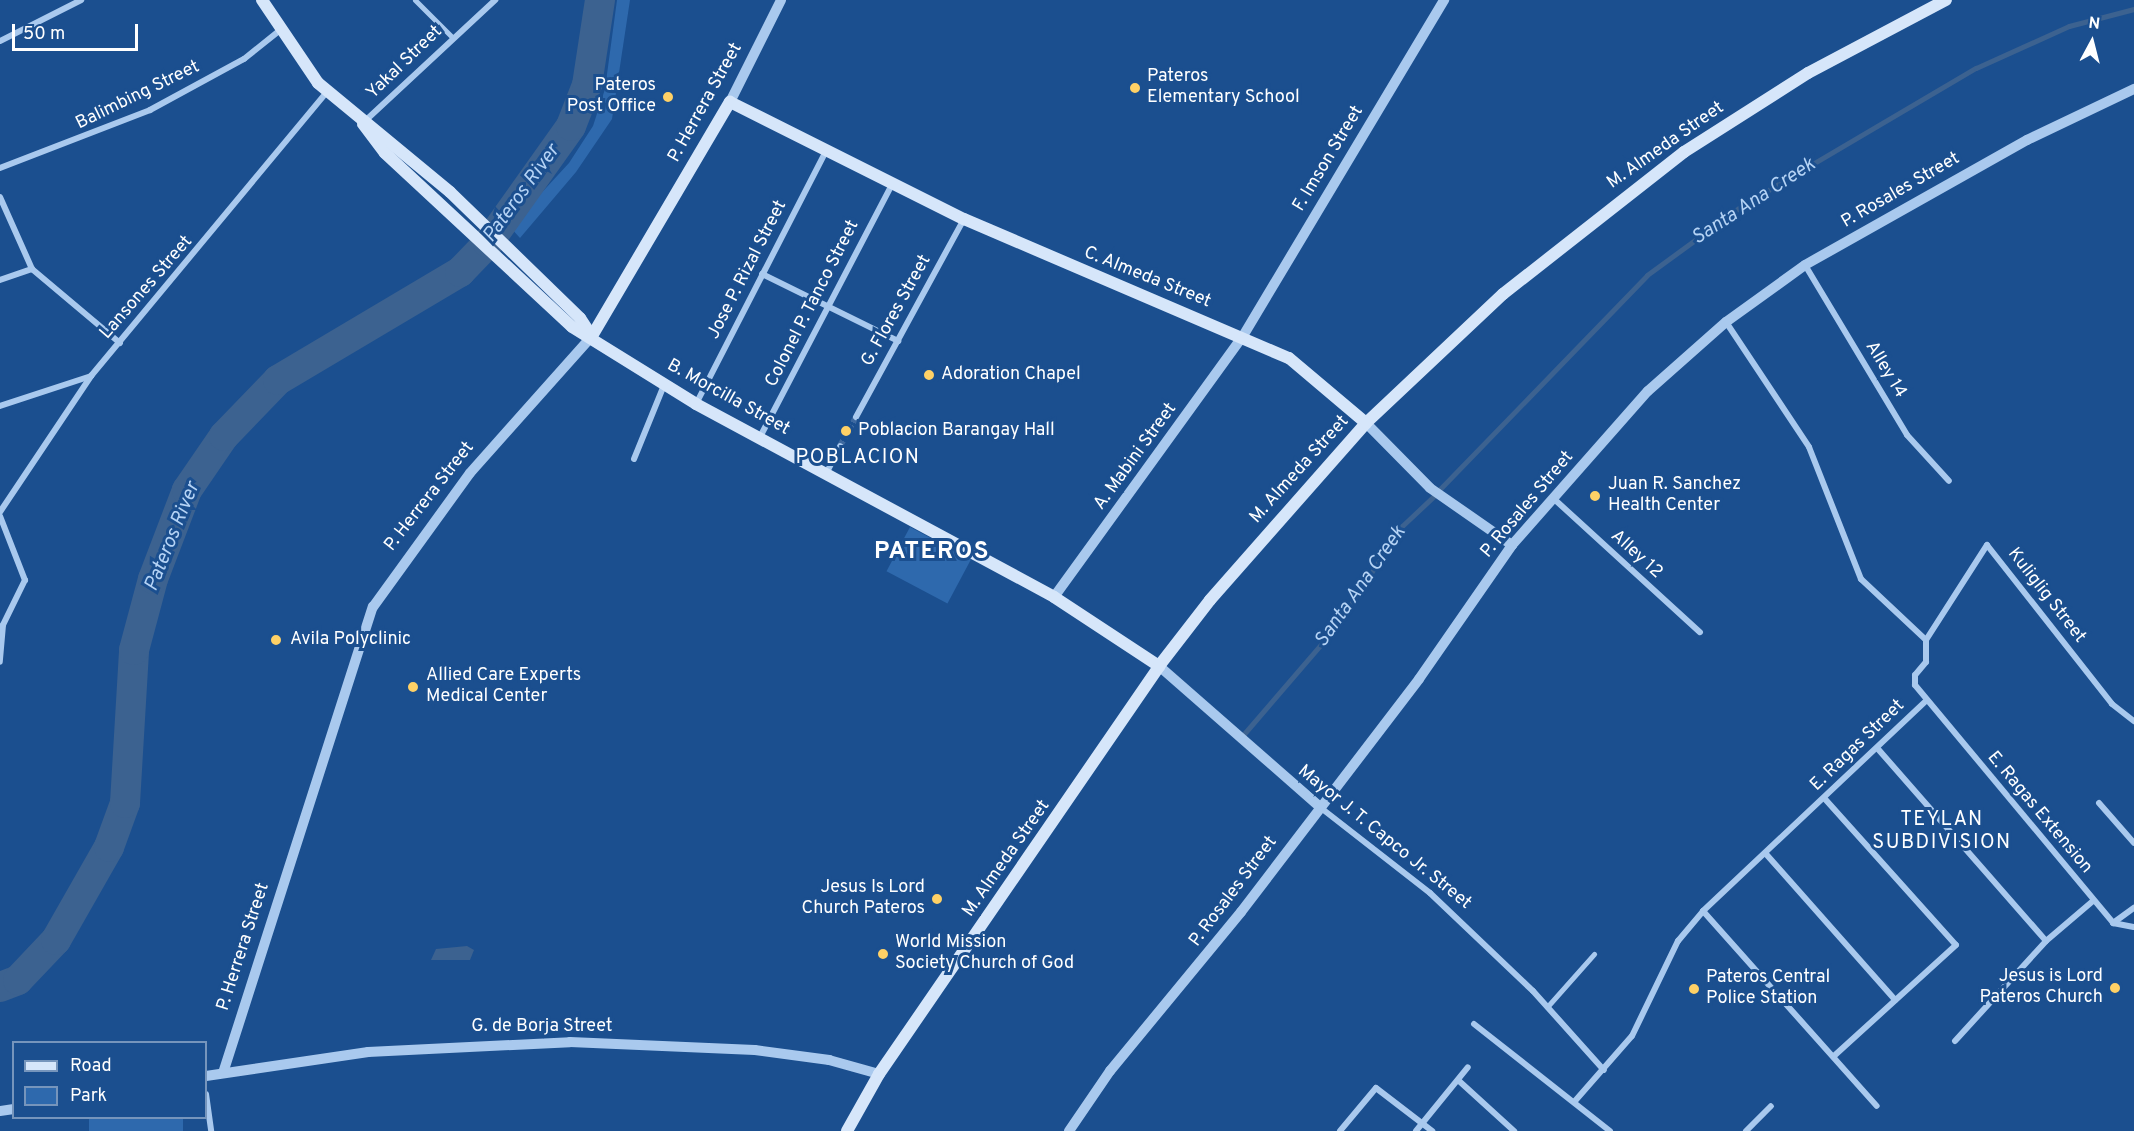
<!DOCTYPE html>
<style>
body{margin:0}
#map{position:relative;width:2134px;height:1131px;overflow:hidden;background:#1b4f8f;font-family:Overpass,sans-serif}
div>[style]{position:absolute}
.green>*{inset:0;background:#2e69ad;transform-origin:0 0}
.water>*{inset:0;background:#3c6290}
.stream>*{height:5px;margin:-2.5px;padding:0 2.5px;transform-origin:2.5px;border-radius:2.5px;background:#3c6290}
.river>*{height:30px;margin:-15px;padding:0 15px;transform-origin:15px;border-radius:15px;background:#3c6290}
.minor-tunnel>*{height:6px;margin-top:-3px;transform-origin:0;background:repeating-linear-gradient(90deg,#3d69a0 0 6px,transparent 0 9px)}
.pedestrian>*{height:5px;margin:-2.5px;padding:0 2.5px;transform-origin:2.5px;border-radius:2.5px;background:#a9c9ee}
.minor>*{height:6px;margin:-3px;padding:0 3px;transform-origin:3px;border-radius:3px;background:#a9c9ee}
.tertiary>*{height:10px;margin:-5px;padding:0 5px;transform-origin:5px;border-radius:5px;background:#a9c9ee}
.secondary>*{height:12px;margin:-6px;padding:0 6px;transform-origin:6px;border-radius:6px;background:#d6e6fa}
.dots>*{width:16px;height:16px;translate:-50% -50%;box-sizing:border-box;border:3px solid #1b4f8f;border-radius:50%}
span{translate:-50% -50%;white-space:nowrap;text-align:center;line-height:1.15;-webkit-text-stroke:6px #1b4f8f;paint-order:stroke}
.street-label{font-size:18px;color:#fff}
.poi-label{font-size:18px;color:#fff}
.left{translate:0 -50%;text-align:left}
.right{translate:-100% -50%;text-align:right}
.water-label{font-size:20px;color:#b5d3f5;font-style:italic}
.neighbourhood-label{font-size:20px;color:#fff;letter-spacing:1.5px}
.district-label{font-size:24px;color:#fff;font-weight:700;letter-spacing:1.5px}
.legend{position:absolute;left:12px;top:1041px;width:195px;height:78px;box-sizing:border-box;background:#1b4f8f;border:2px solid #7695bc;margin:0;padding:8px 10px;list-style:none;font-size:18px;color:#fff}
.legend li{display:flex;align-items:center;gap:12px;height:30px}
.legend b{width:30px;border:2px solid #7695bc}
.north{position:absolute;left:2062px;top:12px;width:60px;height:60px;-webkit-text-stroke:4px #1b4f8f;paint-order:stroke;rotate:7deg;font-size:16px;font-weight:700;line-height:24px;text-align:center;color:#fff}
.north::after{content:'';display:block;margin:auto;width:21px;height:27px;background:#fff;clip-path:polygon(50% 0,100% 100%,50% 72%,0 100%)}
.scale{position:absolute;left:12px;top:24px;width:126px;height:27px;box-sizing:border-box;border:3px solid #fff;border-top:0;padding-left:8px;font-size:18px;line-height:21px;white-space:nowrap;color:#fff;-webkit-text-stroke:4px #1b4f8f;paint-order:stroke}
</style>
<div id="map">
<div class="green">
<i style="clip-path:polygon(617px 0,630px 0,612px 119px,576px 172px,520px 238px,510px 227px,569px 163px,593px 126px,605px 89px)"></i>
<i style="left:910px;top:527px;width:69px;height:50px;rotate:28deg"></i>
<i style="left:89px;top:1118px;width:94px;height:13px"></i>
</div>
<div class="water">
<i style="clip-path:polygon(467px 946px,474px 950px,470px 960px,431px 960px,436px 949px)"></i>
</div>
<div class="stream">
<i style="left:1439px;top:490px;width:299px;rotate:-45.9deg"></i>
<i style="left:1647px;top:275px;width:119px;rotate:-36.1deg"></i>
<i style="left:1743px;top:205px;width:270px;rotate:-30.5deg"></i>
<i style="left:1976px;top:68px;width:102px;rotate:-24.3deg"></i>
<i style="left:2069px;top:26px;width:67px;rotate:-14.7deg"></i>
<i style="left:1243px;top:735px;width:141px;rotate:-49.3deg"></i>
<i style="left:1335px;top:628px;width:121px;rotate:-56.8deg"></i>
<i style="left:1401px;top:527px;width:45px;rotate:-43.2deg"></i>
</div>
<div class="river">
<i style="left:0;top:987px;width:19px;rotate:-21deg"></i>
<i style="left:18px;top:980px;width:55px;rotate:-46.5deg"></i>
<i style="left:56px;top:940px;width:107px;rotate:-60.3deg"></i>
<i style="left:109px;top:847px;width:47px;rotate:-70deg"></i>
<i style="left:125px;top:803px;width:153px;rotate:-86.6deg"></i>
<i style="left:134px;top:650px;width:73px;rotate:-75deg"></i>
<i style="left:153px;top:579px;width:95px;rotate:-69.1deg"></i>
<i style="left:187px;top:490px;width:65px;rotate:-55.6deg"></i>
<i style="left:224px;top:436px;width:78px;rotate:-46deg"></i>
<i style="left:278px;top:380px;width:212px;rotate:-30.7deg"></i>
<i style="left:460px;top:272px;width:40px;rotate:-46deg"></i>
<i style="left:488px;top:243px;width:143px;rotate:-54.6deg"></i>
<i style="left:571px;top:126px;width:44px;rotate:-68.7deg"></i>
<i style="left:587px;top:85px;width:86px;rotate:-81.3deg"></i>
</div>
<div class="minor-tunnel">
<i style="left:840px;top:446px;width:33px;rotate:-61deg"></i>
</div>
<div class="pedestrian">
<i style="left:415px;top:0;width:52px;rotate:45deg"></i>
<i style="left:1547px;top:1007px;width:71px;rotate:-48.4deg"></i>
</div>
<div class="minor">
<i style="left:0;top:41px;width:91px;rotate:-26.8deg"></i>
<i style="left:365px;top:121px;width:178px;rotate:-42.9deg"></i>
<i style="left:0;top:168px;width:161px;rotate:-21.1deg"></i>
<i style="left:150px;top:110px;width:107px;rotate:-28.5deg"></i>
<i style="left:244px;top:59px;width:45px;rotate:-38.7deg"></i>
<i style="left:0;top:197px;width:79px;rotate:66deg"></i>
<i style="left:32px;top:269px;width:115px;rotate:40.1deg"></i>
<i style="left:1805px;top:265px;width:198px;rotate:59deg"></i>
<i style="left:1907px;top:435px;width:62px;rotate:47.6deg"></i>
<i style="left:762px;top:274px;width:152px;rotate:26.2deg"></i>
<i style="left:0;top:280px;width:34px;rotate:-19deg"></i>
<i style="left:1726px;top:322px;width:150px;rotate:56.4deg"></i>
<i style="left:1809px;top:447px;width:142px;rotate:68.5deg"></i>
<i style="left:1861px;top:579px;width:89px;rotate:43.2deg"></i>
<i style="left:1926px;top:640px;width:22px;rotate:90deg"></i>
<i style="left:1926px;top:662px;width:17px;rotate:130deg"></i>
<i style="left:1915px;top:675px;width:10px;rotate:90deg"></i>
<i style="left:1915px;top:685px;width:310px;rotate:50.2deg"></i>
<i style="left:696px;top:404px;width:284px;rotate:-62.8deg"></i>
<i style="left:0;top:406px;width:96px;rotate:-18.2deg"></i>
<i style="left:856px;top:417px;width:226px;rotate:-61.4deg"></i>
<i style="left:760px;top:437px;width:285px;rotate:-62.4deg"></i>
<i style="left:634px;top:459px;width:80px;rotate:-67.9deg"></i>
<i style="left:827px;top:472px;width:29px;rotate:-63deg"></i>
<i style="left:1553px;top:498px;width:199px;rotate:42.4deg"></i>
<i style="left:0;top:512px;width:164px;rotate:-56.2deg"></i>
<i style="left:91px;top:376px;width:369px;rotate:-50.3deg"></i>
<i style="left:0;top:516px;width:69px;rotate:68.7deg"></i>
<i style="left:25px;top:580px;width:50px;rotate:116.1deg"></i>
<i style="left:3px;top:625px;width:37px;rotate:95deg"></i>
<i style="left:1926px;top:640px;width:113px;rotate:-57.3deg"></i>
<i style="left:1987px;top:545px;width:202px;rotate:51.8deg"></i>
<i style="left:2112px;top:704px;width:28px;rotate:38deg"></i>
<i style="left:1878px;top:749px;width:255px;rotate:48.8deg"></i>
<i style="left:1825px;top:799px;width:196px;rotate:48.1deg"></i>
<i style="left:1956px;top:945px;width:165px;rotate:137.7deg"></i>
<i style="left:2099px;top:803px;width:53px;rotate:48.8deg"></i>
<i style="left:1321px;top:808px;width:138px;rotate:37.9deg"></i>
<i style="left:1430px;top:893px;width:142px;rotate:43.6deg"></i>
<i style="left:1533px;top:991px;width:106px;rotate:48.1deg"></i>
<i style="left:1766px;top:854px;width:195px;rotate:48.5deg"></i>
<i style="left:1703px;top:911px;width:261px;rotate:48.3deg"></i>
<i style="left:2113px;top:923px;width:26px;rotate:-36deg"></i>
<i style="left:2113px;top:923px;width:21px;rotate:11deg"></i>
<i style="left:1474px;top:1024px;width:173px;rotate:38.2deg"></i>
<i style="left:1955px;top:1041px;width:135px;rotate:-47.7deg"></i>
<i style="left:2046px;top:941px;width:62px;rotate:-40.4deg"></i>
<i style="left:1458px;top:1080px;width:76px;rotate:42.3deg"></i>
<i style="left:206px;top:1094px;width:37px;rotate:82deg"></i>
<i style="left:1575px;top:1101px;width:86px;rotate:-48.8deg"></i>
<i style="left:1632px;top:1036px;width:106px;rotate:-64.2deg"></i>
<i style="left:1678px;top:941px;width:39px;rotate:-50deg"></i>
<i style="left:1703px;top:911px;width:306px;rotate:-43.3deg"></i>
<i style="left:1340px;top:1131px;width:56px;rotate:-50.1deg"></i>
<i style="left:1376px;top:1088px;width:71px;rotate:37.5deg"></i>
<i style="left:1416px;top:1131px;width:82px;rotate:-50.9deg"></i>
<i style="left:1746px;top:1131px;width:35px;rotate:-45deg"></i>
</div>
<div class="tertiary">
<i style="left:730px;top:102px;width:114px;rotate:-63.4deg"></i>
<i style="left:1366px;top:423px;width:91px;rotate:45.4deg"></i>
<i style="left:1430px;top:488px;width:100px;rotate:34.8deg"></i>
<i style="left:1054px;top:597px;width:322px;rotate:-54.1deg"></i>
<i style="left:1243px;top:336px;width:392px;rotate:-59.1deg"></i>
<i style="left:1159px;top:666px;width:215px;rotate:41.2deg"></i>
<i style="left:223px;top:1073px;width:490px;rotate:-72.2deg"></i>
<i style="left:373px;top:607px;width:165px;rotate:-54.1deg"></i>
<i style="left:470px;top:473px;width:183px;rotate:-48.3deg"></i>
<i style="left:206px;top:1076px;width:164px;rotate:-8.4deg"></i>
<i style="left:368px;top:1052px;width:202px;rotate:-2.8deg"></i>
<i style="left:570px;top:1042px;width:185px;rotate:2.5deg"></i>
<i style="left:755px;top:1050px;width:75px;rotate:7.7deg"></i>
<i style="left:829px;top:1060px;width:52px;rotate:15.6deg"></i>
<i style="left:0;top:1111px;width:14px;rotate:-8deg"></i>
<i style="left:1069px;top:1131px;width:73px;rotate:-55.7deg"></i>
<i style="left:1110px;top:1071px;width:206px;rotate:-50.5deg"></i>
<i style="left:1241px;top:912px;width:293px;rotate:-52.6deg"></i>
<i style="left:1419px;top:679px;width:163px;rotate:-55.2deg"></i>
<i style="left:1512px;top:545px;width:205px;rotate:-48.6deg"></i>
<i style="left:1648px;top:391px;width:104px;rotate:-41.5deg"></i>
<i style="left:1726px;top:322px;width:97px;rotate:-35.8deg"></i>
<i style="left:1805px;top:265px;width:255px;rotate:-29.4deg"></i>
<i style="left:2027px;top:140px;width:119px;rotate:-25.5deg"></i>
</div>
<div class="secondary">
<i style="left:262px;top:0;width:100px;rotate:56deg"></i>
<i style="left:318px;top:83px;width:171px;rotate:39.5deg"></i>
<i style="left:450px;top:192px;width:181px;rotate:44.1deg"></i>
<i style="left:580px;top:318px;width:20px;rotate:57deg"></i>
<i style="left:363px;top:124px;width:36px;rotate:53deg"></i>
<i style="left:385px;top:153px;width:255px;rotate:42.9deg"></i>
<i style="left:572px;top:327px;width:146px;rotate:31.8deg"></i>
<i style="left:696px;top:404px;width:407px;rotate:28.3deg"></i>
<i style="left:1054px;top:597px;width:126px;rotate:33.3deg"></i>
<i style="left:592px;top:336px;width:272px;rotate:-59.5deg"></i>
<i style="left:730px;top:102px;width:262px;rotate:26.6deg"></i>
<i style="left:964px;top:219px;width:353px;rotate:23.2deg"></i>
<i style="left:1289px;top:358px;width:101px;rotate:40.2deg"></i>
<i style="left:847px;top:1131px;width:65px;rotate:-60.7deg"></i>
<i style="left:879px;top:1074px;width:495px;rotate:-55.5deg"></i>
<i style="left:1159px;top:666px;width:83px;rotate:-52.3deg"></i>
<i style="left:1210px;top:600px;width:236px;rotate:-48.6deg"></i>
<i style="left:1366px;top:423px;width:188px;rotate:-43.3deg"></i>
<i style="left:1503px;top:294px;width:230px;rotate:-38.1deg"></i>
<i style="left:1684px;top:152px;width:147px;rotate:-32.5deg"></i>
<i style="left:1808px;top:73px;width:156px;rotate:-27.9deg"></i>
</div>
<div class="dots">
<i style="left:1135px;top:88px;background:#ffd166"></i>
<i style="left:668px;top:97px;background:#ffd166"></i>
<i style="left:929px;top:375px;background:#ffd166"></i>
<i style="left:846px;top:431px;background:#ffd166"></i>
<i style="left:1595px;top:496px;background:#ffd166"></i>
<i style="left:276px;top:640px;background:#ffd166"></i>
<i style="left:413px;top:687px;background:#ffd166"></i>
<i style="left:937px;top:899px;background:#ffd166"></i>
<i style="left:883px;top:954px;background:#ffd166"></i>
<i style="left:2115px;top:988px;background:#ffd166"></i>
<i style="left:1694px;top:989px;background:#ffd166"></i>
</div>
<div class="street-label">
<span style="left:405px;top:63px;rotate:-44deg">Yakal Street</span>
<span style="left:138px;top:96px;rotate:-26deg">Balimbing Street</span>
<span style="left:706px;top:103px;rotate:-61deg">P. Herrera Street</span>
<span style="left:1666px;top:146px;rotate:-35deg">M. Almeda Street</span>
<span style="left:1329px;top:159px;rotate:-59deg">F. Imson Street</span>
<span style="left:1901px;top:191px;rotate:-30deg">P. Rosales Street</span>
<span style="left:748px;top:270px;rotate:-63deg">Jose P. Rizal Street</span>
<span style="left:1147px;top:278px;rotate:22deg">C. Almeda Street</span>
<span style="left:147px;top:288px;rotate:-49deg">Lansones Street</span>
<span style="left:813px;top:304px;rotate:-63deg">Colonel P. Tanco Street</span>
<span style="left:897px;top:311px;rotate:-61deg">G. Flores Street</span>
<span style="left:1885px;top:370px;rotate:59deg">Alley 14</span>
<span style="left:728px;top:398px;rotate:29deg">B. Morcilla Street</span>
<span style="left:1136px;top:457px;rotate:-54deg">A. Mabini Street</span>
<span style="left:1300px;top:470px;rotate:-48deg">M. Almeda Street</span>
<span style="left:430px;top:497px;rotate:-52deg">P. Herrera Street</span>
<span style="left:1528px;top:505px;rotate:-50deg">P. Rosales Street</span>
<span style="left:1636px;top:555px;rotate:42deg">Alley 12</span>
<span style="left:2046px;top:596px;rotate:52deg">Kuliglig Street</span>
<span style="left:1858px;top:746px;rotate:-44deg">E. Ragas Street</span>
<span style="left:2039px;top:813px;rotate:50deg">E. Ragas Extension</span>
<span style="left:1384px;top:838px;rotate:39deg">Mayor J. T. Capco Jr. Street</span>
<span style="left:1007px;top:859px;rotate:-55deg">M. Almeda Street</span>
<span style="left:1234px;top:892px;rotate:-53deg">P. Rosales Street</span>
<span style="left:244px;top:947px;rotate:-72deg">P. Herrera Street</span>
<span style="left:542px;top:1027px">G. de Borja Street</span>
</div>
<div class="poi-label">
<span class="left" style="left:1147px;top:88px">Pateros<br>Elementary School</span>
<span class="right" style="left:656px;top:97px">Pateros<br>Post Office</span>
<span class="left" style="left:941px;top:375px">Adoration Chapel</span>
<span class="left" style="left:858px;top:431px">Poblacion Barangay Hall</span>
<span class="left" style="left:1608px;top:496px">Juan R. Sanchez<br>Health Center</span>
<span class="left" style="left:290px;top:640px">Avila Polyclinic</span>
<span class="left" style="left:426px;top:687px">Allied Care Experts<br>Medical Center</span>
<span class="right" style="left:925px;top:899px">Jesus Is Lord<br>Church Pateros</span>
<span class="left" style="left:895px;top:954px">World Mission<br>Society Church of God</span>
<span class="right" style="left:2103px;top:988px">Jesus is Lord<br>Pateros Church</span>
<span class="left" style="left:1706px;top:989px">Pateros Central<br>Police Station</span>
</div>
<div class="water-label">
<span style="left:522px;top:194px;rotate:-54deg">Pateros River</span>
<span style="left:1754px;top:202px;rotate:-33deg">Santa Ana Creek</span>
<span style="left:173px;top:537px;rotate:-68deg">Pateros River</span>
<span style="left:1361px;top:587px;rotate:-55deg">Santa Ana Creek</span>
</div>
<div class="neighbourhood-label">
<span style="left:858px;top:458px">POBLACION</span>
<span style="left:1942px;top:832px">TEYLAN<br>SUBDIVISION</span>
</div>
<div class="district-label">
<span style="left:932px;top:553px">PATEROS</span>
</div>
<ul class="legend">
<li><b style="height:8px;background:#d6e6fa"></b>Road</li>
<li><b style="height:16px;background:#2e69ad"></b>Park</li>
</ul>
<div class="north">N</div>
<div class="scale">50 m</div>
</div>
